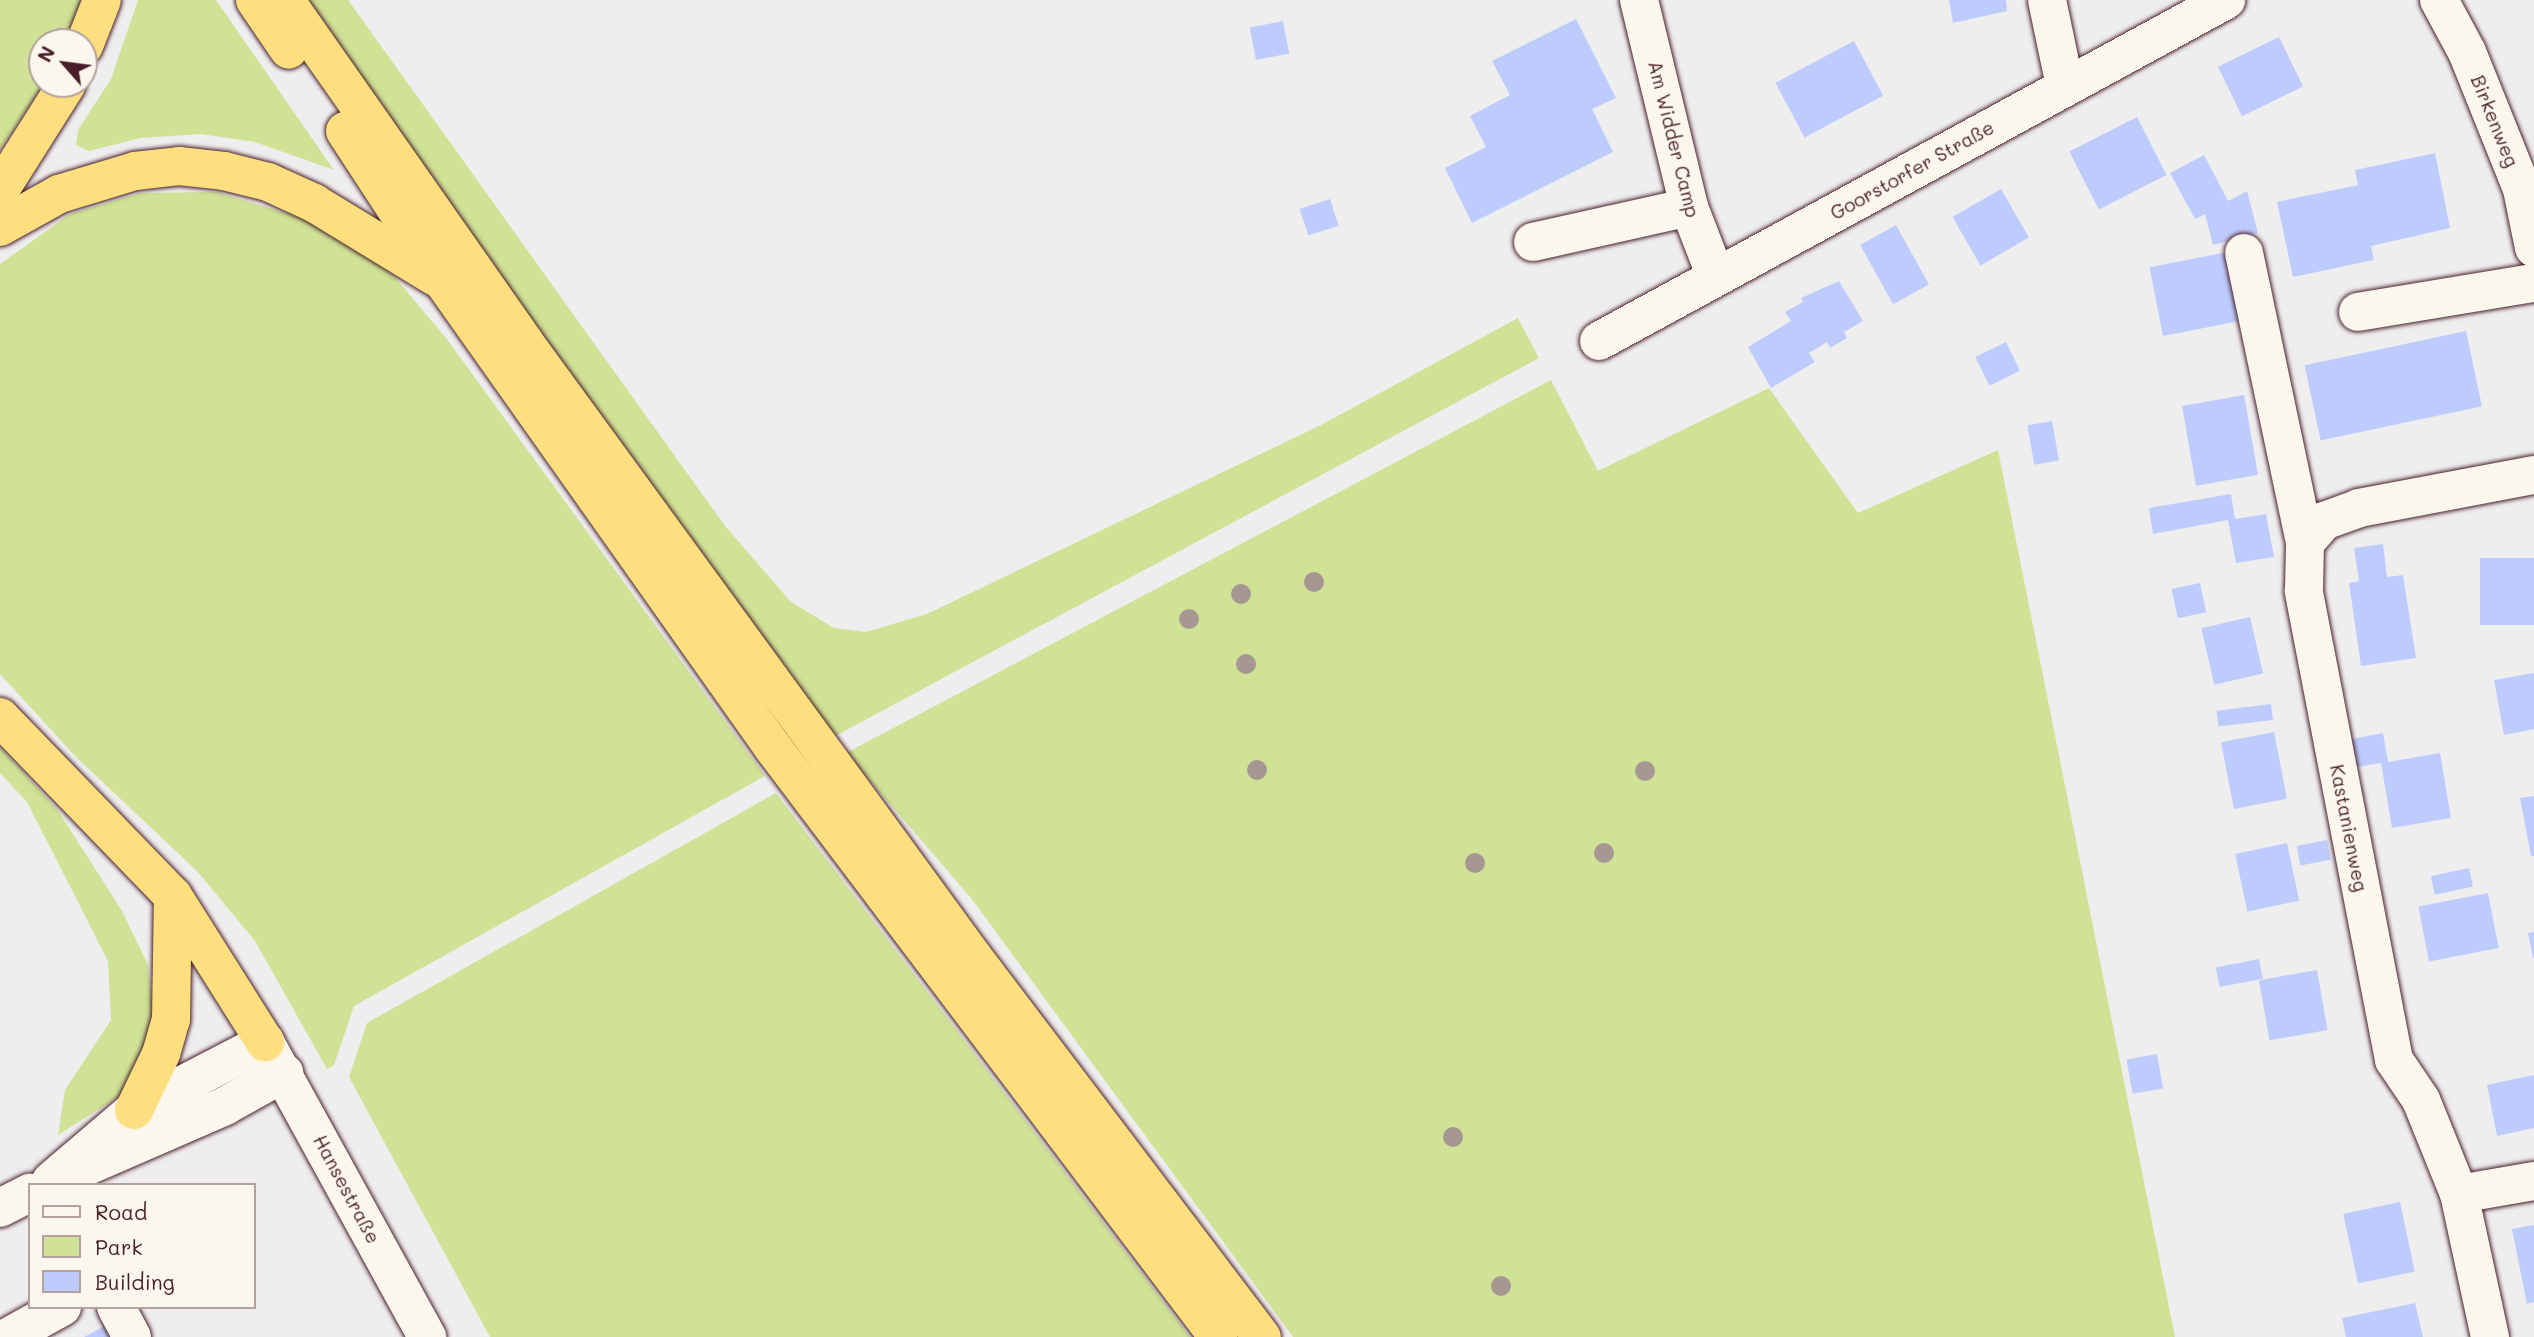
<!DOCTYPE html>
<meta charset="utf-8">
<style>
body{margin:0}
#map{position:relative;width:2534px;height:1337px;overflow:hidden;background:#efeeef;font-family:Mali,sans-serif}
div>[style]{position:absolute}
.green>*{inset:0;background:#cfe296}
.building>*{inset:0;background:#beccfd;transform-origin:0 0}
.roads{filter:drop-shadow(0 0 2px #4a1f2b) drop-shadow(0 0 2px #4a1f2b)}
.minor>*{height:38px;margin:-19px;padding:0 19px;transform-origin:19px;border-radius:19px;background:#fbf7ec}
.highway>*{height:38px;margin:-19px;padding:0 19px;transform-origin:19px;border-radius:19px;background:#fedf80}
.trees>*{width:20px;height:20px;margin:-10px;border-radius:50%;background:#a69792}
span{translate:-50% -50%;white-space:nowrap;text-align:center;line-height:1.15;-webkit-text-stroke:5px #fbf7ec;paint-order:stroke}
.street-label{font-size:19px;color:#4a1f2b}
.legend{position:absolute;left:28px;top:1183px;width:228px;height:126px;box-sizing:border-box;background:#fbf7ec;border:2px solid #b4a19f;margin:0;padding:9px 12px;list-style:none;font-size:21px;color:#4a1f2b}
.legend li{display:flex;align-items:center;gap:14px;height:35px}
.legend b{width:35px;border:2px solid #b4a19f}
.north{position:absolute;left:28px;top:28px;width:70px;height:70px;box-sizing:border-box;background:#fbf7ec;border:2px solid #b4a19f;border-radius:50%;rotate:298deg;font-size:19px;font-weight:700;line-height:28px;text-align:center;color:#4a1f2b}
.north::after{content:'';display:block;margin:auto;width:24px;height:32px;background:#4a1f2b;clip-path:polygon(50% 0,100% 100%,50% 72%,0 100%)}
</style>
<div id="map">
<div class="green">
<i style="clip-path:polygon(0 0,82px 0,66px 42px,42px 42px,44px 84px,0 150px)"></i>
<i style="clip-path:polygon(138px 0,216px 0,334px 170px,255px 142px,201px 134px,141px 138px,89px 151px,76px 145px,78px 130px,111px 79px)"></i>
<i style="clip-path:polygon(302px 0,348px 0,725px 526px,791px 602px,834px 628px,866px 632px,927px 614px,1321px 425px,1518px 318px,1539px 358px,826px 741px)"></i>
<i style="clip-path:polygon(216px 192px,316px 222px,393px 275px,446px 338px,765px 776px,354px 1006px,334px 1065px,327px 1069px,255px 941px,197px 871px,76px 757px,0 674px,0 264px,70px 214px,141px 193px)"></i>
<i style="clip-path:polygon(1551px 380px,1598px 471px,1769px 388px,1858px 513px,1998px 450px,2175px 1337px,1293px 1337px,971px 898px,846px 753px)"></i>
<i style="clip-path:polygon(0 747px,57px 809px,122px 911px,148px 965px,154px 1016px,144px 1055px,126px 1092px,58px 1135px,65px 1090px,111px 1020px,108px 961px,27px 802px,0 773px)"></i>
<i style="clip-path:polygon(776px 793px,1190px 1337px,490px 1337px,349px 1077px,367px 1023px)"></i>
</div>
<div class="building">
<i style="clip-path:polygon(1949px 0,2006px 0,2007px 11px,1953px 23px)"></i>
<i style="clip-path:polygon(1576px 19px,1616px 98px,1592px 109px,1613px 152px,1472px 223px,1445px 168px,1486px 147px,1470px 116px,1510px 95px,1492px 61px)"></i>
<i style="left:1283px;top:21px;width:33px;height:34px;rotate:79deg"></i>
<i style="left:2279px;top:37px;width:55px;height:68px;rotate:64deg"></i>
<i style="left:1854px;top:41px;width:62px;height:89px;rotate:62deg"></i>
<i style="left:2137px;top:117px;width:65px;height:76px;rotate:63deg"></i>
<i style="clip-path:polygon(2435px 153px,2450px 228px,2371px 246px,2374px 260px,2293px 277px,2277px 202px,2358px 185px,2355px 170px)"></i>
<i style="clip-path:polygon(2204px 155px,2228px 201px,2247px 191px,2258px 233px,2213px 245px,2205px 214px,2195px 219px,2170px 173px)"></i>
<i style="left:2001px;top:189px;width:56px;height:56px;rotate:60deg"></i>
<i style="left:1330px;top:199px;width:28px;height:32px;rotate:72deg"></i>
<i style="left:1896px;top:225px;width:68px;height:41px;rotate:61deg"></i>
<i style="left:2233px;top:251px;width:70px;height:85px;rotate:79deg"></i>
<i style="clip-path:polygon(1839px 281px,1863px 321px,1844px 332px,1847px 338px,1830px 348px,1827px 342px,1809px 353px,1815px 362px,1771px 388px,1748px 347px,1791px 321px,1785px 312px,1803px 302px,1801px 298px)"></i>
<i style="left:2466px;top:331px;width:77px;height:165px;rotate:78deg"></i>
<i style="left:2006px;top:342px;width:32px;height:34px;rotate:64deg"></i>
<i style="left:2244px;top:395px;width:81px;height:63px;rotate:80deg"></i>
<i style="left:2052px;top:421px;width:40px;height:25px;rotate:80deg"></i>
<i style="clip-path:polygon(2231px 494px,2235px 519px,2266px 514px,2274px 557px,2236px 563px,2228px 520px,2153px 534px,2149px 508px)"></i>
<i style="clip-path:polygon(2383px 544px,2387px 577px,2403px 575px,2416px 658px,2361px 666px,2349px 583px,2359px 581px,2354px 548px)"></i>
<i style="left:2534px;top:558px;width:67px;height:54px;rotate:90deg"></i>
<i style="left:2200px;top:583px;width:30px;height:29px;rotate:78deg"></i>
<i style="left:2250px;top:617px;width:58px;height:50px;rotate:77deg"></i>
<i style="clip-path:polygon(2534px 673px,2534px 729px,2504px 735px,2494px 680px)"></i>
<i style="left:2271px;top:704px;width:16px;height:55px;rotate:83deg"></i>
<i style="left:2274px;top:732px;width:68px;height:54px;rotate:79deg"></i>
<i style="clip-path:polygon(2383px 733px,2388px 762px,2440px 753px,2451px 818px,2392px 828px,2381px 763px,2357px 767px,2352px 739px)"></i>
<i style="clip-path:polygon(2534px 796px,2534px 856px,2531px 856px,2520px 798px)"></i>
<i style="left:2327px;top:840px;width:20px;height:31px;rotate:79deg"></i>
<i style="left:2287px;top:843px;width:59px;height:53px;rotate:78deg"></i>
<i style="left:2469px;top:868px;width:19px;height:39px;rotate:78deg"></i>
<i style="left:2488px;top:893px;width:56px;height:71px;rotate:79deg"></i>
<i style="clip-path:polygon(2534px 932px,2534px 958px,2533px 958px,2528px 933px)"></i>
<i style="left:2259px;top:959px;width:20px;height:44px;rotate:79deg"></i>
<i style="left:2317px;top:970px;width:61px;height:59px;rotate:80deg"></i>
<i style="left:2157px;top:1054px;width:35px;height:31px;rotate:80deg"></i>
<i style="clip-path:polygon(2534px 1075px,2534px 1128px,2497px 1136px,2487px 1085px)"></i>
<i style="left:2400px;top:1202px;width:71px;height:58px;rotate:78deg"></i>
<i style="clip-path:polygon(2534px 1225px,2534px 1302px,2527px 1304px,2512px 1229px)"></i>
<i style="clip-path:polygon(2415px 1303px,2423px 1337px,2346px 1337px,2342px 1318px)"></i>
<i style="clip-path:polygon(106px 1325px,113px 1337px,84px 1337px)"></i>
</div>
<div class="roads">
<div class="minor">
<i style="left:1639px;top:0;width:213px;rotate:76.4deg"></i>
<i style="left:1689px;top:207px;width:75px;rotate:68.9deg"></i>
<i style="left:2047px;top:0;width:88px;rotate:78.2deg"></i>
<i style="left:2439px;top:0;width:59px;rotate:61.7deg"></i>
<i style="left:2467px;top:52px;width:148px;rotate:68.1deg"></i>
<i style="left:2522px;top:189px;width:60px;rotate:78.5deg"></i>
<i style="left:1533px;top:242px;width:160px;rotate:-12.6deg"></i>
<i style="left:2244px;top:253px;width:296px;rotate:78.1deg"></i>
<i style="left:2358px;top:312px;width:178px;rotate:-9.4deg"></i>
<i style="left:1599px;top:341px;width:714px;rotate:-28.54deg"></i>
<i style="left:85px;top:1167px;width:153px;rotate:-23.5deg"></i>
<i style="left:225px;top:1106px;width:68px;rotate:-29.2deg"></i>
<i style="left:51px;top:1181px;width:109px;rotate:-40.5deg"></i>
<i style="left:134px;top:1110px;width:148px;rotate:-27.4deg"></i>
<i style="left:265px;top:1042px;width:337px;rotate:61.2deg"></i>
<i style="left:2459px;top:1194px;width:76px;rotate:-9.8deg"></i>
<i style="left:0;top:1208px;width:34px;rotate:-27deg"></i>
<i style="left:116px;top:1307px;width:34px;rotate:62deg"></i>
<i style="left:8px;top:1337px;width:62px;rotate:-29.1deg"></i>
<i style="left:2490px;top:1337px;width:146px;rotate:-102.2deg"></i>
<i style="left:2459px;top:1194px;width:101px;rotate:-112deg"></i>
<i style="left:2421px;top:1100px;width:48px;rotate:-124deg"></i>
<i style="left:2394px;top:1060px;width:478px;rotate:-100.9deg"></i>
<i style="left:2304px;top:591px;width:48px;rotate:-88.8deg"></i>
<i style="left:2305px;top:543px;width:29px;rotate:-49deg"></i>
<i style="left:2324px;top:521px;width:37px;rotate:-20deg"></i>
<i style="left:2359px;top:508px;width:178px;rotate:-10.7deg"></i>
</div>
<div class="highway">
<i style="left:255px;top:0;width:60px;rotate:55.8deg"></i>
<i style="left:285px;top:0;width:419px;rotate:55deg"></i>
<i style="left:525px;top:343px;width:761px;rotate:53.87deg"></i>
<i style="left:974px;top:958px;width:476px;rotate:52.8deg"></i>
<i style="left:84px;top:46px;width:49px;rotate:-68.6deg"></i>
<i style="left:345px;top:131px;width:181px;rotate:56.9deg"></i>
<i style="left:444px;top:283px;width:571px;rotate:54.7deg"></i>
<i style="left:774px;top:749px;width:737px;rotate:52.94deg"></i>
<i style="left:0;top:190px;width:125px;rotate:-57.7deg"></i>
<i style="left:0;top:227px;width:68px;rotate:-29.2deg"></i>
<i style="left:59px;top:194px;width:79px;rotate:-16.8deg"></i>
<i style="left:135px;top:171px;width:44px;rotate:-6.5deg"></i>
<i style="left:179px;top:166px;width:45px;rotate:6.3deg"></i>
<i style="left:224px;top:171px;width:45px;rotate:14deg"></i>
<i style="left:268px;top:182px;width:51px;rotate:24.5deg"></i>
<i style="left:314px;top:203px;width:142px;rotate:31.4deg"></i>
<i style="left:0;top:717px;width:249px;rotate:46deg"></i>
<i style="left:173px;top:896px;width:173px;rotate:57.8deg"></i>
<i style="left:134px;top:1110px;width:62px;rotate:-64.3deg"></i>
<i style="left:161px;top:1054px;width:35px;rotate:-74deg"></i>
<i style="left:171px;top:1020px;width:122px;rotate:-89.1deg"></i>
</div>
</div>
<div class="trees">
<i style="left:1314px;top:582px"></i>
<i style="left:1241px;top:594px"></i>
<i style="left:1189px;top:619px"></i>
<i style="left:1246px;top:664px"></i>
<i style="left:1257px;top:770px"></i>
<i style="left:1645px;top:771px"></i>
<i style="left:1604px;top:853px"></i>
<i style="left:1475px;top:863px"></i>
<i style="left:1453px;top:1137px"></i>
<i style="left:1501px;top:1286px"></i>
</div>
<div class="street-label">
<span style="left:2495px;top:121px;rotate:68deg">Birkenweg</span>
<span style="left:1674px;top:139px;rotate:76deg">Am Widder Camp</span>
<span style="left:1912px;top:170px;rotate:-29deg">Goorstorfer Straße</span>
<span style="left:2349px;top:828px;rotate:79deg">Kastanienweg</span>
<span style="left:347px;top:1189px;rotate:62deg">Hansestraße</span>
</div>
<ul class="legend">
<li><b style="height:9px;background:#fbf7ec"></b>Road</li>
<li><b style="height:19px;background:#cfe296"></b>Park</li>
<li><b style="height:19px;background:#beccfd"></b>Building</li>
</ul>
<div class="north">N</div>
</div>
